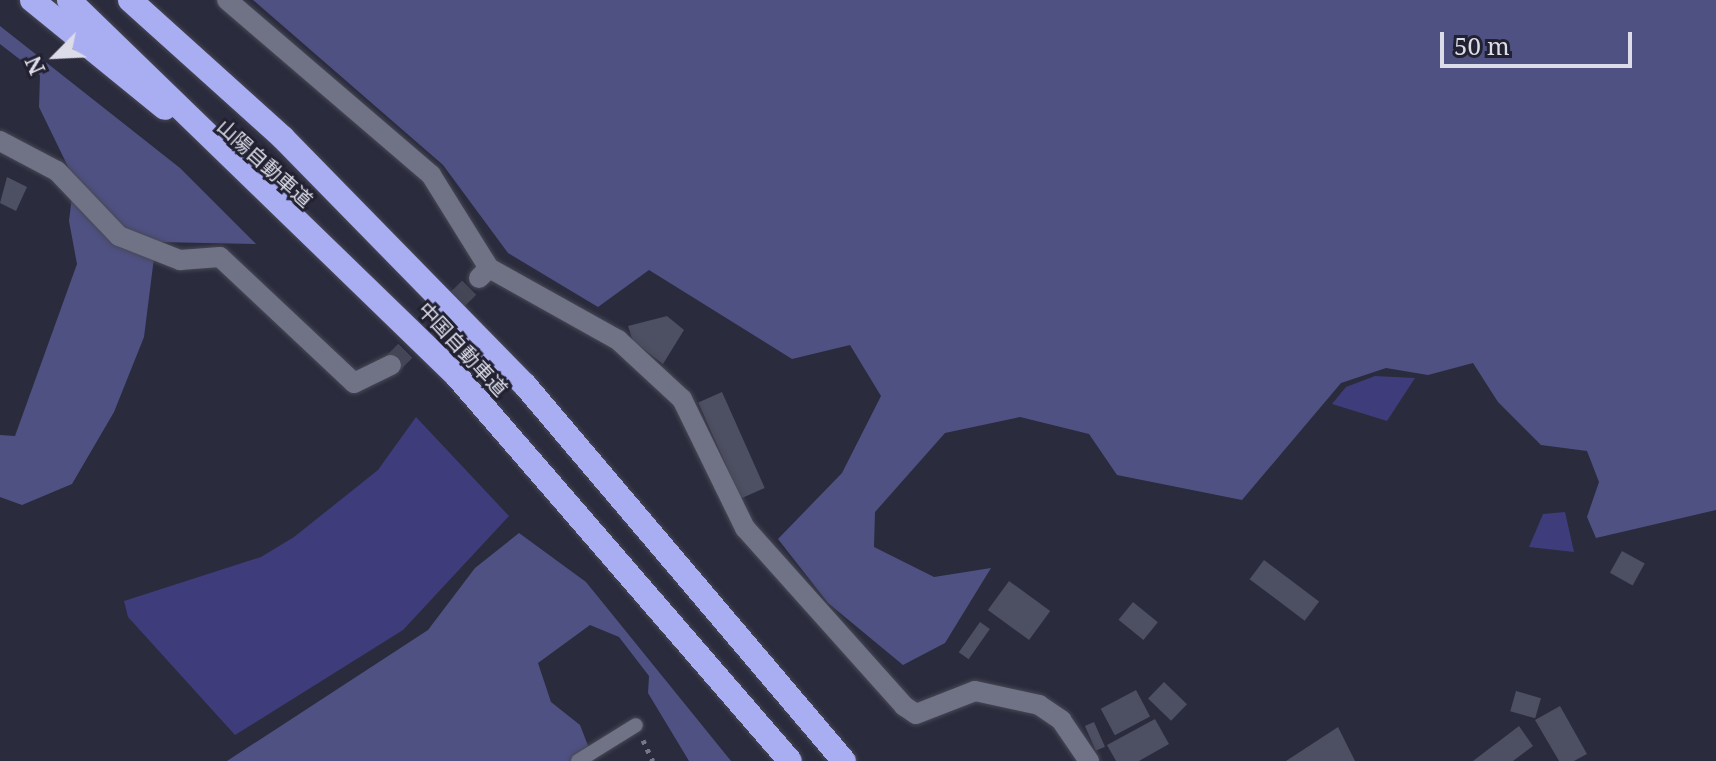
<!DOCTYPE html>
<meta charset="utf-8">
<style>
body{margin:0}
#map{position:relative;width:1716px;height:761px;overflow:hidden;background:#2a2b3c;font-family:"Noto Serif","Noto Sans JP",serif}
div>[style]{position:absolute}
.green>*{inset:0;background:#4f5183}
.water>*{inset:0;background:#3e3c7a}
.building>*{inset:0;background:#4d4f62;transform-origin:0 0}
.minor-tunnel>*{height:20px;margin-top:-10px;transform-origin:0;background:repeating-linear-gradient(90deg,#454656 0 20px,transparent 0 30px)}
.path>*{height:5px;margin-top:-2.5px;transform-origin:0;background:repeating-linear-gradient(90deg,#777887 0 4px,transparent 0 10px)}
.roads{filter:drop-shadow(0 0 2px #474856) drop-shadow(0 0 2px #474856)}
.service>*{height:14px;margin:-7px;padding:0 7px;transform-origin:7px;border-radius:7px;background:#707286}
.minor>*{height:20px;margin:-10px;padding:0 10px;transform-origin:10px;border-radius:10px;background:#707286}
.motorway>*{height:24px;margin:-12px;padding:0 12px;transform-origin:12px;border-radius:12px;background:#a9adf2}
span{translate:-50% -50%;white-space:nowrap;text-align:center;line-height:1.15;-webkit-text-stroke:6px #212132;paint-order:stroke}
.street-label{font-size:20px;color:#dcdde8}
.north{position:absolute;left:16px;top:16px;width:80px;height:80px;-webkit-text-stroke:6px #212132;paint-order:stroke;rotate:246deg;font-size:22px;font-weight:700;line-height:32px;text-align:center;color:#dcdde8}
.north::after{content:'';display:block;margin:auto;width:28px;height:36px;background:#dcdde8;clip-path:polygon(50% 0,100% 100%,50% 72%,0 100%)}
.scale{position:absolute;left:1440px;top:32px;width:192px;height:36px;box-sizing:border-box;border:4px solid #dcdde8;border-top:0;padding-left:10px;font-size:24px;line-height:28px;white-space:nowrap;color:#dcdde8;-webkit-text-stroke:6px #212132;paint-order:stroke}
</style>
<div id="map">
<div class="green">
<i style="clip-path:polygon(253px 0,1716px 0,1716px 510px,1596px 538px,1587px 517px,1599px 482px,1587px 451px,1541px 445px,1498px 402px,1473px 363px,1428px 375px,1386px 368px,1341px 383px,1242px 500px,1117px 475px,1089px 434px,1020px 417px,945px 433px,875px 512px,874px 547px,934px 577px,991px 568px,945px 643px,903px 665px,828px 603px,778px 539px,842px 473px,881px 396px,850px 345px,792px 359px,649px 270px,598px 307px,508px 253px,443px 165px)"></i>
<i style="clip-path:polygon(0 26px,180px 168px,256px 244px,156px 242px,144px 337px,114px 412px,72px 484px,22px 505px,0 497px,0 435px,15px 436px,77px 264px,69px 221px,74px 179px,39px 107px,40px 75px,0 44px)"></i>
<i style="clip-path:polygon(519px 533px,586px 582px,731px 761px,689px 761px,648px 693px,649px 676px,619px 637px,590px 625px,538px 663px,551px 702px,580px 725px,594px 761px,227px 761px,428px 630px,475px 568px)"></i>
</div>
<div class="water">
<i style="clip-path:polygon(1375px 376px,1415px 378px,1387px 421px,1332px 404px,1346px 387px)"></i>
<i style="clip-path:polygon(416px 417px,509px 516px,403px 630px,235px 735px,128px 617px,124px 601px,261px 557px,294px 537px,378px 470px)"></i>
<i style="clip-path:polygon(1565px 512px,1574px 552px,1529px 547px,1543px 514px)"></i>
</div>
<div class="building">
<i style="clip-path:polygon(7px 177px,27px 187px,16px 211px,0 203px)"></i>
<i style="clip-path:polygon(667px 316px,684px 330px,663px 364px,633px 341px,628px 326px)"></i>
<i style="left:722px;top:392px;width:105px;height:26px;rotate:66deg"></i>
<i style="left:1622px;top:551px;width:26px;height:25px;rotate:29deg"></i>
<i style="left:1264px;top:560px;width:69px;height:24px;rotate:37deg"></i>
<i style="left:1009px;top:581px;width:51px;height:36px;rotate:36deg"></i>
<i style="left:1133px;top:602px;width:32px;height:23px;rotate:39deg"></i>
<i style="left:980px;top:622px;width:12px;height:37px;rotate:35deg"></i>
<i style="left:1164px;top:682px;width:32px;height:23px;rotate:44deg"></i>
<i style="left:1136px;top:690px;width:30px;height:40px;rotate:62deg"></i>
<i style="left:1516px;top:691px;width:26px;height:21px;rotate:16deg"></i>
<i style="clip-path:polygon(1560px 706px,1587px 754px,1574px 761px,1559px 761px,1535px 720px)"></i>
<i style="clip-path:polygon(1155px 719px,1169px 744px,1139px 761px,1116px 761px,1107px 745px)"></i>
<i style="left:1094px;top:722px;width:27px;height:10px;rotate:66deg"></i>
<i style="clip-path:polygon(1519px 726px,1533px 746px,1513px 761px,1473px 761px)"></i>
<i style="clip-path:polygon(1338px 727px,1355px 761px,1286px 761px)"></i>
</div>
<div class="minor-tunnel">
<i style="left:391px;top:365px;width:124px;rotate:-44.7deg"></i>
</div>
<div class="path">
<i style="left:643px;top:740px;width:23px;rotate:65deg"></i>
</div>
<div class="roads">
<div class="service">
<i style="left:578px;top:761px;width:68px;rotate:-31.8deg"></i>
</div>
<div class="minor">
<i style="left:227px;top:0;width:269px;rotate:40.6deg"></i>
<i style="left:431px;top:175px;width:110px;rotate:58.1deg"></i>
<i style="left:0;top:141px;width:64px;rotate:27.8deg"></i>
<i style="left:57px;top:171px;width:90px;rotate:46.4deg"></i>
<i style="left:119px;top:236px;width:66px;rotate:21.5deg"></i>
<i style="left:180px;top:260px;width:40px;rotate:-4.3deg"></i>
<i style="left:220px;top:257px;width:184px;rotate:43.2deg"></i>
<i style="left:354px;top:383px;width:41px;rotate:-25.9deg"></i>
<i style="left:479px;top:278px;width:14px;rotate:-45deg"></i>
<i style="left:489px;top:268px;width:148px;rotate:29.2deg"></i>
<i style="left:618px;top:340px;width:87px;rotate:42.7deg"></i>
<i style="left:682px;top:399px;width:144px;rotate:64deg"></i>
<i style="left:745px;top:528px;width:239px;rotate:48.2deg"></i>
<i style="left:904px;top:706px;width:14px;rotate:34deg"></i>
<i style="left:916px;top:714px;width:63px;rotate:-21.3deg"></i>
<i style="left:975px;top:691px;width:66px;rotate:12.3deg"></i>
<i style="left:1039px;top:705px;width:27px;rotate:34deg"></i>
<i style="left:1061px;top:720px;width:50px;rotate:55.7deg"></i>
</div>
<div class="motorway">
<i style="left:32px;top:0;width:171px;rotate:39.1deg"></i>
<i style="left:69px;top:0;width:539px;rotate:44.1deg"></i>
<i style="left:456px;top:375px;width:510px;rotate:49.13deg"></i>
<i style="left:130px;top:0;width:206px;rotate:42deg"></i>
<i style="left:283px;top:138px;width:346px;rotate:45.6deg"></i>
<i style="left:525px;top:385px;width:493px;rotate:49.7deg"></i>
</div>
</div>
<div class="street-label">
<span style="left:265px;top:163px;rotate:42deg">山陽自動車道</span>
<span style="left:463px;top:349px;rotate:47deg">中国自動車道</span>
</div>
<div class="north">N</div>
<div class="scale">50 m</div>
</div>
